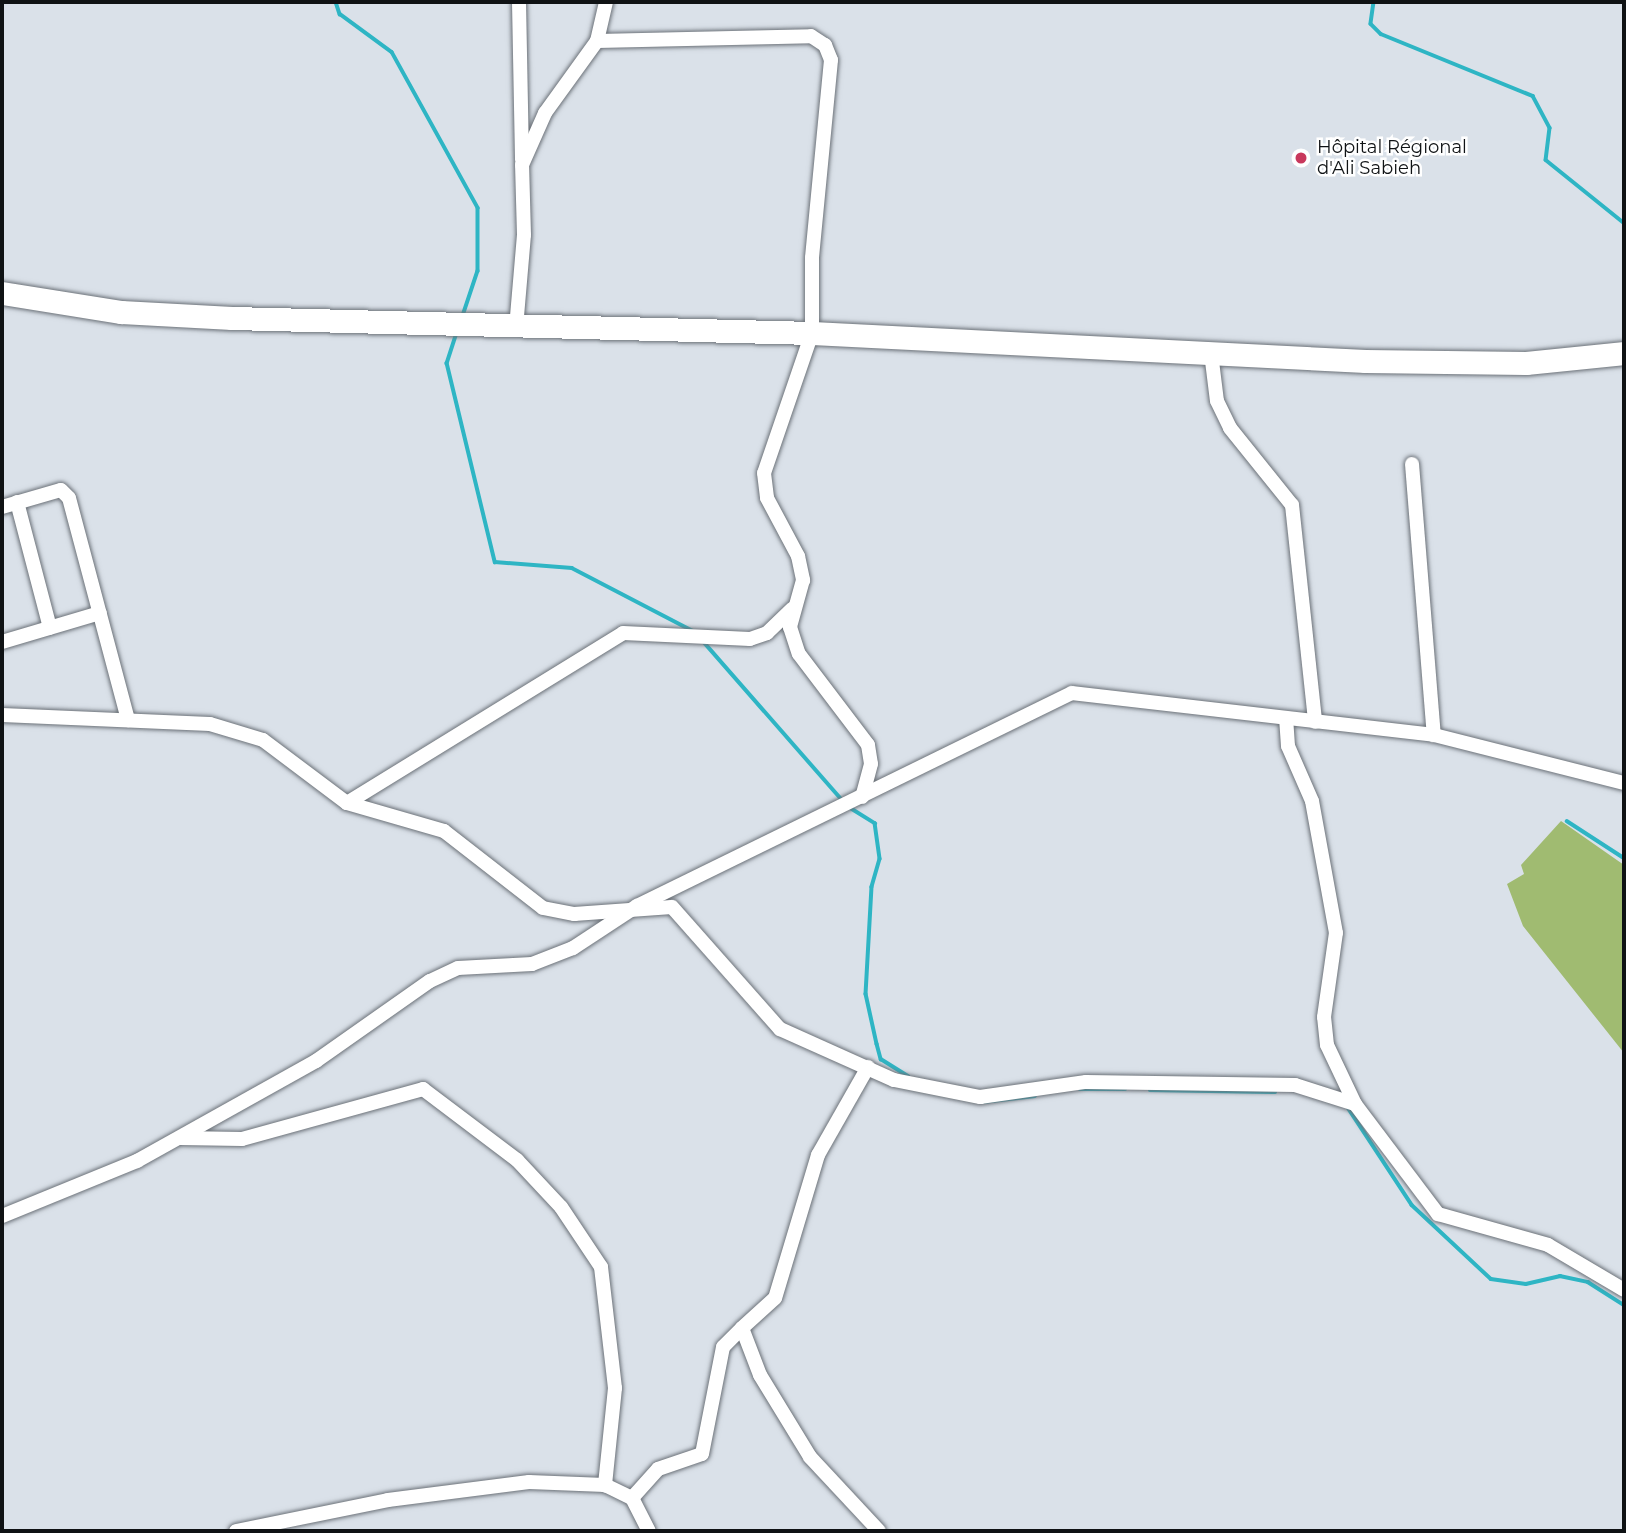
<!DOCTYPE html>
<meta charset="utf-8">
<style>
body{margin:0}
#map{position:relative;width:1626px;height:1533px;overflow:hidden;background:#dae1e9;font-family:Montserrat,sans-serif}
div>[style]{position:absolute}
.green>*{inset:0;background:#a0bb71}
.stream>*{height:3.5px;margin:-1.75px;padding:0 1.75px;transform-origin:1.75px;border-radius:1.75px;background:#2eb5c4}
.roads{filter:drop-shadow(0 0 2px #6b7178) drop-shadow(0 0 2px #6b7178)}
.street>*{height:14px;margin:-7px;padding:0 7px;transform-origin:7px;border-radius:7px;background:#fff}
.primary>*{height:23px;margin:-11.5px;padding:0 11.5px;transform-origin:11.5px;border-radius:11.5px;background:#fff}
.dots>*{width:19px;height:19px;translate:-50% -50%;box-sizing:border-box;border:4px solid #fff;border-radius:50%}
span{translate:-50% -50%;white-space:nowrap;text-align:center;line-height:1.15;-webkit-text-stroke:5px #fff;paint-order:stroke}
.poi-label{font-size:18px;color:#0f1214}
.left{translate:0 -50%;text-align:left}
.frame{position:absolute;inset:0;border:4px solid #0f1214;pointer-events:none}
</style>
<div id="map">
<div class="green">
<i style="clip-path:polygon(1561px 821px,1624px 865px,1624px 1053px,1523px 926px,1507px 884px,1524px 874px,1521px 865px)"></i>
</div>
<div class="stream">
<i style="left:336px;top:2px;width:13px;rotate:72deg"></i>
<i style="left:340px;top:14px;width:64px;rotate:36.2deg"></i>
<i style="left:392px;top:52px;width:178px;rotate:61.1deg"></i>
<i style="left:478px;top:208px;width:63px;rotate:90deg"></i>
<i style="left:478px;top:271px;width:47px;rotate:108.4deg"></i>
<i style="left:1374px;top:2px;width:22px;rotate:98deg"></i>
<i style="left:1371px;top:24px;width:14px;rotate:45deg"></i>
<i style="left:1381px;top:34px;width:164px;rotate:22.2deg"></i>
<i style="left:1533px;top:96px;width:36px;rotate:62deg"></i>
<i style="left:1550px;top:128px;width:32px;rotate:97deg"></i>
<i style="left:1546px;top:160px;width:100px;rotate:38.9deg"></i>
<i style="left:457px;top:333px;width:32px;rotate:108deg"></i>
<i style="left:447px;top:363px;width:205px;rotate:76.4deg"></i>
<i style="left:495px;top:562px;width:77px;rotate:4.5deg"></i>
<i style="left:572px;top:568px;width:136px;rotate:27.5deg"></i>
<i style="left:703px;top:641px;width:213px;rotate:48.8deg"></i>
<i style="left:849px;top:807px;width:31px;rotate:32deg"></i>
<i style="left:875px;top:823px;width:36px;rotate:82deg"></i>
<i style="left:880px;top:859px;width:29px;rotate:106deg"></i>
<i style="left:872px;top:887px;width:107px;rotate:93.2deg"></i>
<i style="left:866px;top:994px;width:51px;rotate:77.6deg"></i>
<i style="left:877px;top:1044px;width:16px;rotate:75deg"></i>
<i style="left:881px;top:1059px;width:32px;rotate:32deg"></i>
<i style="left:1567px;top:821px;width:68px;rotate:33deg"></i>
<i style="left:1080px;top:1089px;width:45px"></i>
<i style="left:1150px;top:1090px;width:125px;rotate:0.9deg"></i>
<i style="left:983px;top:1102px;width:52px;rotate:-6.6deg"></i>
<i style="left:1347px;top:1106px;width:118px;rotate:56.7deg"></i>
<i style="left:1412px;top:1205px;width:108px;rotate:43.1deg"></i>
<i style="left:1491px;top:1279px;width:35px;rotate:8deg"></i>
<i style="left:1526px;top:1284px;width:35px;rotate:-13deg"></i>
<i style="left:1560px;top:1276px;width:29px;rotate:12deg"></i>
<i style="left:1588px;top:1282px;width:43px;rotate:32.6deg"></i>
</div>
<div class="roads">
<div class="street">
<i style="left:519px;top:2px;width:158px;rotate:88.9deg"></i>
<i style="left:597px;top:41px;width:214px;rotate:-1.3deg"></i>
<i style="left:811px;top:36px;width:17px;rotate:33deg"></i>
<i style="left:825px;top:45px;width:16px;rotate:68deg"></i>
<i style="left:831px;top:60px;width:199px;rotate:95.5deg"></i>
<i style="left:812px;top:258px;width:75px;rotate:90deg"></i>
<i style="left:812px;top:333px;width:148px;rotate:108.9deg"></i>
<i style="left:764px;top:473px;width:25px;rotate:83deg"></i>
<i style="left:767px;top:498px;width:66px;rotate:61.9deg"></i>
<i style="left:798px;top:556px;width:25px;rotate:78deg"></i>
<i style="left:803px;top:580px;width:49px;rotate:105.5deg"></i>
<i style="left:790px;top:627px;width:28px;rotate:72deg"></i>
<i style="left:799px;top:654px;width:114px;rotate:52.8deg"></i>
<i style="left:868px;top:745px;width:19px;rotate:81deg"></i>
<i style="left:871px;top:764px;width:34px;rotate:105deg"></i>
<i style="left:516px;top:328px;width:93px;rotate:-85.1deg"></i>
<i style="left:524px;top:235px;width:70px;rotate:-91.6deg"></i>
<i style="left:522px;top:165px;width:57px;rotate:-66.1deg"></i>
<i style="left:545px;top:113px;width:89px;rotate:-54.2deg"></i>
<i style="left:597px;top:41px;width:40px;rotate:-77deg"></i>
<i style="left:1211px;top:353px;width:48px;rotate:82.9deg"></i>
<i style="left:1217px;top:401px;width:30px;rotate:64deg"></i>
<i style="left:1230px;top:428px;width:99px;rotate:51.2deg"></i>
<i style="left:1292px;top:505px;width:218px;rotate:83.9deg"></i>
<i style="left:1412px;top:464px;width:272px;rotate:85.4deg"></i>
<i style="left:17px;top:502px;width:130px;rotate:75.3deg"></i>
<i style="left:2px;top:507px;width:61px;rotate:-16.1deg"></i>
<i style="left:61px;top:490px;width:11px;rotate:45deg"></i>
<i style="left:69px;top:498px;width:230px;rotate:75.1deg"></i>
<i style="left:2px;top:642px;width:102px;rotate:-16.5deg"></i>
<i style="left:2px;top:715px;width:208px;rotate:2.5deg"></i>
<i style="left:210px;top:724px;width:55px;rotate:16.8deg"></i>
<i style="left:263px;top:740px;width:105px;rotate:36.9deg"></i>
<i style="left:347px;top:803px;width:101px;rotate:16.1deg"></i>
<i style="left:444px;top:831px;width:125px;rotate:37.9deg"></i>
<i style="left:543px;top:908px;width:32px;rotate:11deg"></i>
<i style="left:574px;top:914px;width:98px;rotate:-4.1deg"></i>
<i style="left:672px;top:907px;width:163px;rotate:48.5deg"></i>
<i style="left:780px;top:1029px;width:125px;rotate:24.1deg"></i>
<i style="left:894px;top:1080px;width:88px;rotate:11.2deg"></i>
<i style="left:980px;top:1097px;width:107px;rotate:-8.1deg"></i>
<i style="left:1086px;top:1082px;width:209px;rotate:0.8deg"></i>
<i style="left:1295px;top:1085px;width:63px;rotate:17.6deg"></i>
<i style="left:1355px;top:1104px;width:65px;rotate:-115.4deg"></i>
<i style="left:1327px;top:1045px;width:28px;rotate:-96deg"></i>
<i style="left:1324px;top:1017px;width:85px;rotate:-81.9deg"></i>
<i style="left:1336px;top:933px;width:134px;rotate:-100.3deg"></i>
<i style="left:1312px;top:801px;width:60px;rotate:-113.6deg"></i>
<i style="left:1288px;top:746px;width:27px;rotate:-94deg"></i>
<i style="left:347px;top:803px;width:324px;rotate:-31.6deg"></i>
<i style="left:623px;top:633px;width:127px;rotate:2.7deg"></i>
<i style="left:750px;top:639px;width:18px;rotate:-19deg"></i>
<i style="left:767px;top:633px;width:35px;rotate:-44deg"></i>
<i style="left:868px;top:1067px;width:101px;rotate:119.6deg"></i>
<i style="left:818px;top:1155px;width:149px;rotate:106.7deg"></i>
<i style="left:775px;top:1298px;width:45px;rotate:137.7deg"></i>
<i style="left:742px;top:1328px;width:50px;rotate:69deg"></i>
<i style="left:760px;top:1375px;width:96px;rotate:58.6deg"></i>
<i style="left:810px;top:1457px;width:101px;rotate:47deg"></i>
<i style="left:1355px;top:1104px;width:138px;rotate:53deg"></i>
<i style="left:1438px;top:1214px;width:114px;rotate:15.7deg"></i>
<i style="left:1548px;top:1245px;width:88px;rotate:30.6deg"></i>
<i style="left:180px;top:1138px;width:62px;rotate:0.9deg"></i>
<i style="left:242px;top:1139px;width:188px;rotate:-15.4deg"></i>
<i style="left:423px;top:1089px;width:118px;rotate:37.1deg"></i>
<i style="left:517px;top:1160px;width:64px;rotate:46.9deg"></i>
<i style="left:561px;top:1207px;width:72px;rotate:56.3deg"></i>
<i style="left:601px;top:1267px;width:122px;rotate:83.4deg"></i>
<i style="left:615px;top:1388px;width:98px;rotate:95.9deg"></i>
<i style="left:605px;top:1485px;width:30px;rotate:26deg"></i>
<i style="left:632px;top:1498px;width:37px;rotate:63deg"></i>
<i style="left:2px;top:1216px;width:146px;rotate:-22.2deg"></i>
<i style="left:137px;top:1161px;width:205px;rotate:-29.2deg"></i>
<i style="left:316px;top:1061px;width:139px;rotate:-35.1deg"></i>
<i style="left:430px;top:981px;width:31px;rotate:-25deg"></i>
<i style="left:458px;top:968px;width:74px;rotate:-3.1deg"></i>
<i style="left:532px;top:964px;width:44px;rotate:-21.3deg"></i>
<i style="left:573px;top:948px;width:77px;rotate:-33.3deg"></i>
<i style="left:637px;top:906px;width:484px;rotate:-26.1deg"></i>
<i style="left:1072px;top:693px;width:364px;rotate:6.6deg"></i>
<i style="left:1434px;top:735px;width:196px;rotate:14.2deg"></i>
<i style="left:632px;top:1498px;width:39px;rotate:-48deg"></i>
<i style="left:658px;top:1469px;width:46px;rotate:-18.8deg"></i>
<i style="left:702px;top:1454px;width:109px;rotate:-78.9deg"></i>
<i style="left:723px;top:1347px;width:27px;rotate:-45deg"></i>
<i style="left:236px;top:1531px;width:155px;rotate:-11.5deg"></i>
<i style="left:388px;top:1500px;width:142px;rotate:-7.3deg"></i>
<i style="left:529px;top:1482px;width:76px;rotate:2.3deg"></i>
</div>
<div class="primary">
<i style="left:2px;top:293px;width:121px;rotate:9.1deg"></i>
<i style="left:121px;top:312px;width:111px;rotate:3.1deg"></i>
<i style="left:232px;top:318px;width:580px;rotate:1.48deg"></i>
<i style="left:812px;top:333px;width:554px;rotate:2.9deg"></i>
<i style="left:1365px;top:361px;width:161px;rotate:0.7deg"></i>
<i style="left:1526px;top:363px;width:99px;rotate:-5.8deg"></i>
</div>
</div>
<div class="dots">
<i style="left:1301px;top:158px;background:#c8385c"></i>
</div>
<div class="poi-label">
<span class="left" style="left:1317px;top:158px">Hôpital Régional<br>d'Ali Sabieh</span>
</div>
<div class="frame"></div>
</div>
